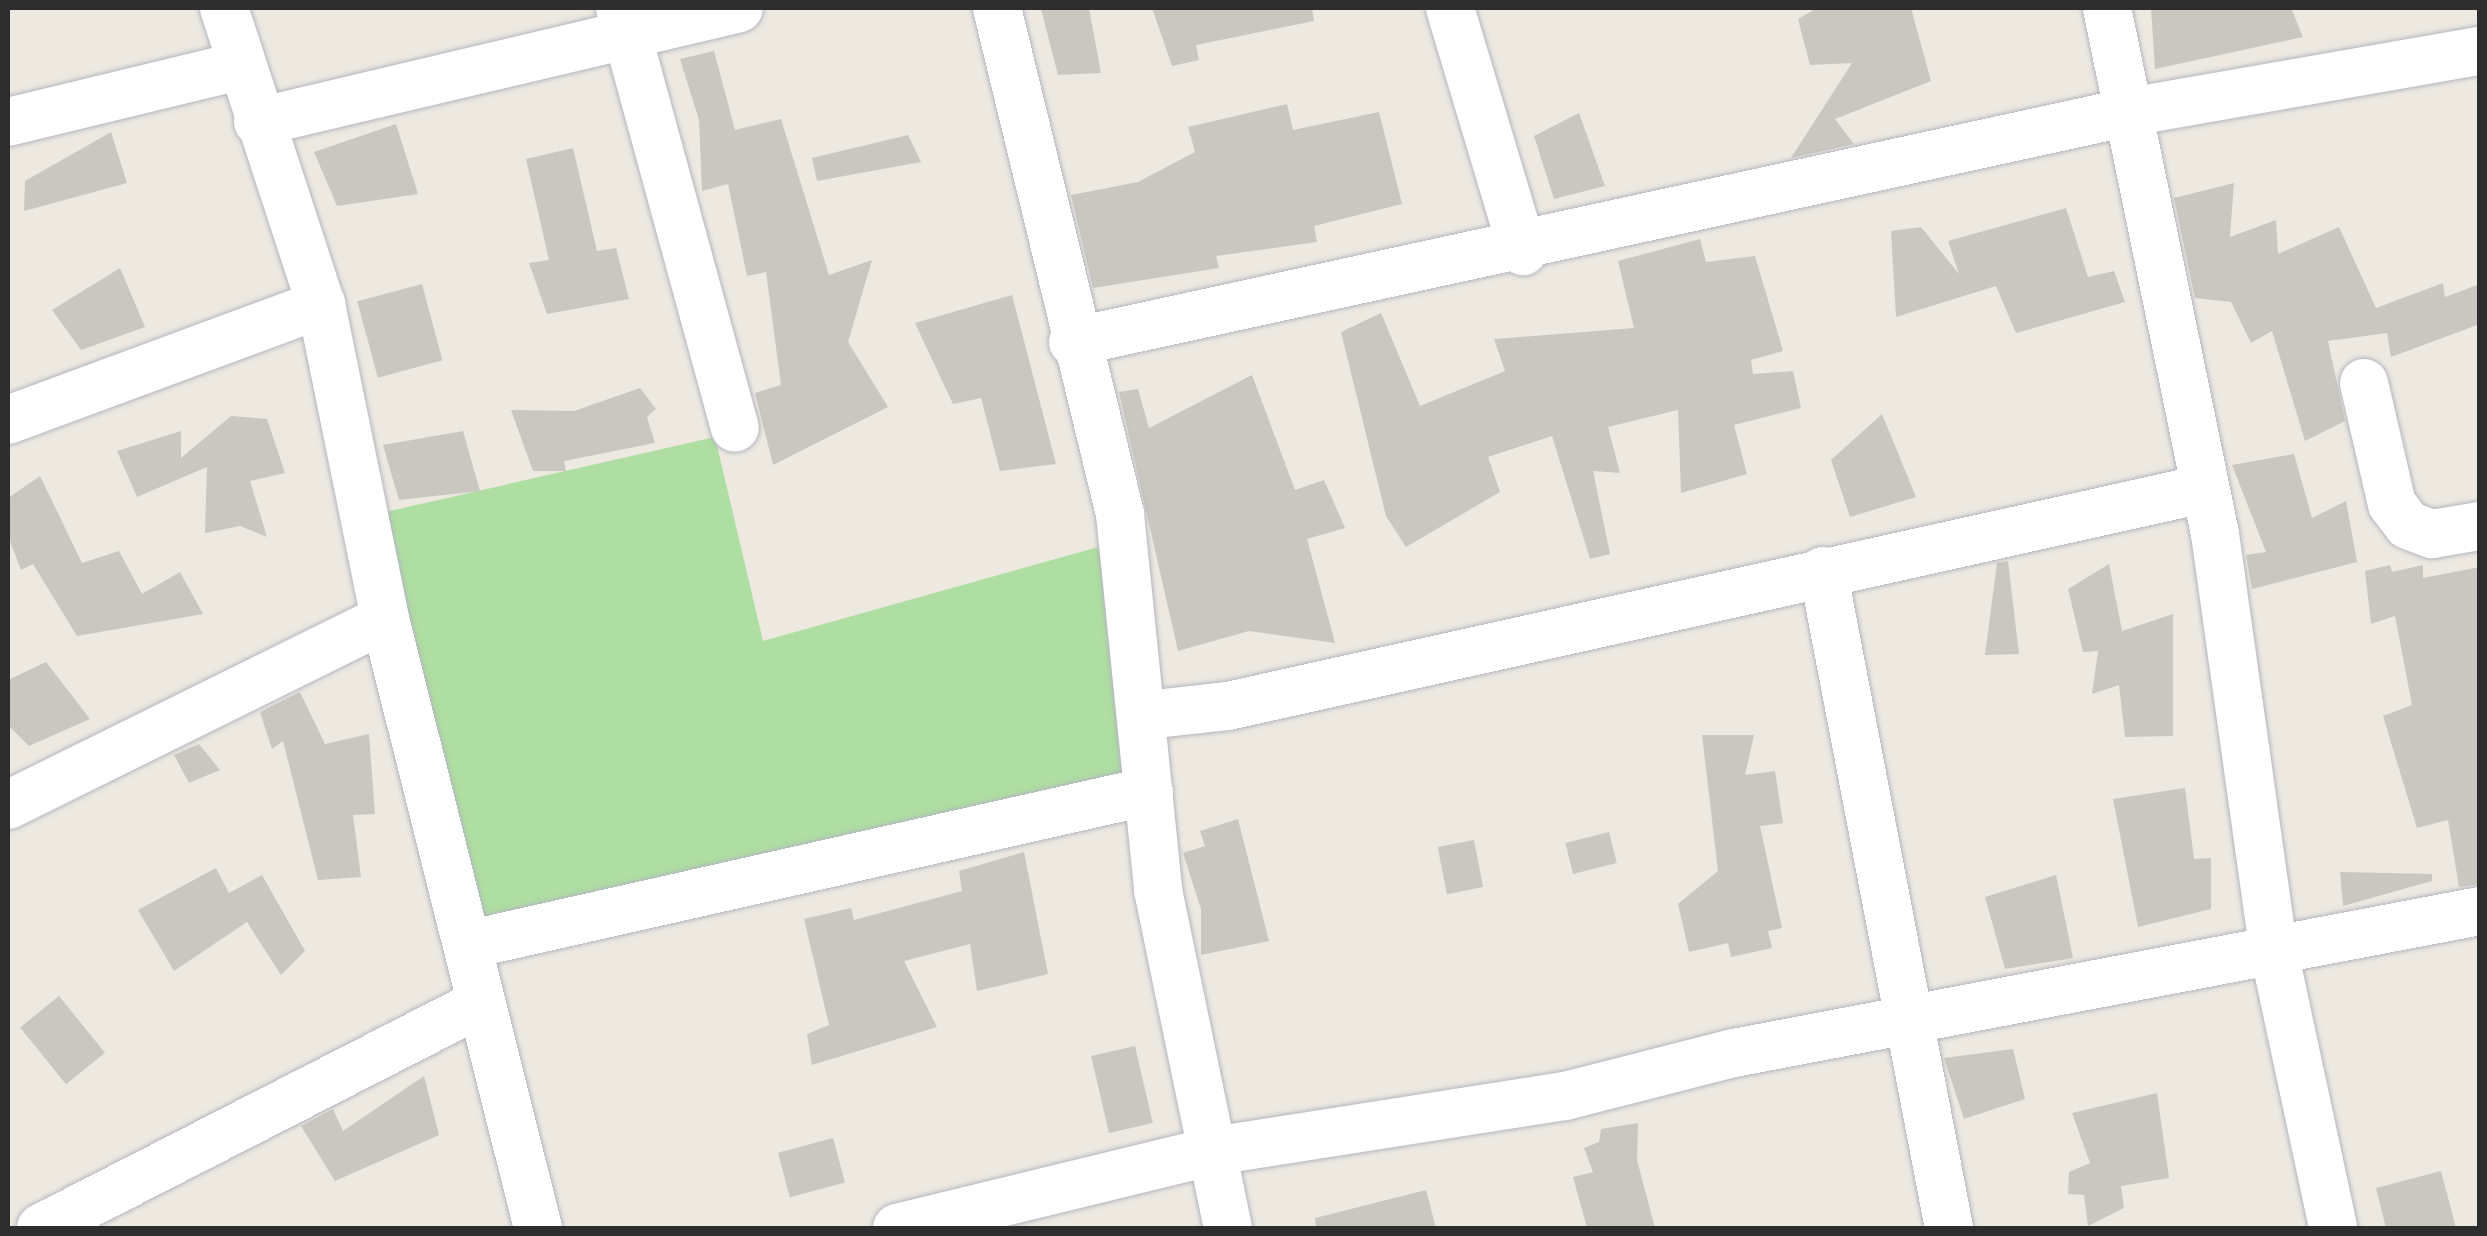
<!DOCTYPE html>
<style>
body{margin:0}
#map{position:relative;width:2487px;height:1236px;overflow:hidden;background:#ede9e1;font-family:"Archivo Narrow",sans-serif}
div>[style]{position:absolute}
.green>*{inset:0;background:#aedea2}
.building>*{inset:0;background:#c9c7bf;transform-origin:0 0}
.roads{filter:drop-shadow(0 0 2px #b4b5bf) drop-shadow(0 0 2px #b4b5bf)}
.minor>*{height:48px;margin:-24px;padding:0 24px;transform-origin:24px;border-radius:24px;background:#fff}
span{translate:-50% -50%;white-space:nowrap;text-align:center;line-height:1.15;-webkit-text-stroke:8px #fff;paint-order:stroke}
.frame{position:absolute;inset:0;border:10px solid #2d2d2d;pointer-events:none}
</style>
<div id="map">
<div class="green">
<i style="clip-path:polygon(715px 437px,763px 641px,1109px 544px,1137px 782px,478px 932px,381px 513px)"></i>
</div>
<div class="building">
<i style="clip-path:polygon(1089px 8px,1101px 73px,1058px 75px,1041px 9px)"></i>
<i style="clip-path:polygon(1152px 8px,1312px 8px,1314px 21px,1196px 45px,1199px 60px,1172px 66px)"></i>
<i style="clip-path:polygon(1817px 8px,1911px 8px,1931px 81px,1835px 119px,1854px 144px,1791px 158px,1852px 63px,1810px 65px,1798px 19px)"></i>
<i style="clip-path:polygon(2151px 8px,2291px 8px,2303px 37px,2155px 69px)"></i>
<i style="clip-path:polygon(714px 51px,735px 130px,781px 119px,829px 275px,872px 260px,848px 342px,888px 407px,773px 465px,755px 393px,781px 385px,766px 272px,747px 276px,728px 184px,702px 191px,699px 120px,680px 59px)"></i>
<i style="clip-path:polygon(1287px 104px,1293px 130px,1379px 112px,1402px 204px,1314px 226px,1317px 242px,1216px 256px,1219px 268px,1093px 288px,1071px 195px,1138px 182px,1195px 152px,1188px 127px)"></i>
<i style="clip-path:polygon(1579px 113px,1605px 186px,1554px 199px,1534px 136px)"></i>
<i style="clip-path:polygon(396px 124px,418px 194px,337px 206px,314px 152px)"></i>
<i style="clip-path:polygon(111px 132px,127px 183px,24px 211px,25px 181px)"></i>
<i style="clip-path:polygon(908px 135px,921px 162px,817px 181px,812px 158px)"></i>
<i style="clip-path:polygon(573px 148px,597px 251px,616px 248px,629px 299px,547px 314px,529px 263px,549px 260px,526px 159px)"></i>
<i style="clip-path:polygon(2234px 183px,2230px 237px,2276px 220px,2278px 254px,2339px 227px,2376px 308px,2443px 283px,2445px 297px,2480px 284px,2480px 324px,2391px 357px,2387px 333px,2328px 341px,2345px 421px,2305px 441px,2272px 331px,2251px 343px,2231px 302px,2195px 298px,2174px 198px)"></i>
<i style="clip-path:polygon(2066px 208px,2088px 277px,2114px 271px,2125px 302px,2016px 333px,1996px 286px,1896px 317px,1891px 231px,1921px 227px,1959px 274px,1948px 241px)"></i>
<i style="clip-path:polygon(1700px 239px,1706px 262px,1755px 256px,1783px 351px,1751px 360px,1753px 374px,1793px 371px,1801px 408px,1734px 425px,1747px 474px,1681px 493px,1678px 410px,1608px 427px,1620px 473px,1593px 471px,1610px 554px,1590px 559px,1552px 436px,1488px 457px,1500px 492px,1406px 547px,1386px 516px,1341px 332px,1381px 313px,1420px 406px,1505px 371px,1494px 339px,1634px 328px,1618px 261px)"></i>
<i style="clip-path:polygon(120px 268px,145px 327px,81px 350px,52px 310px)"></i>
<i style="left:422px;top:284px;width:79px;height:67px;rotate:75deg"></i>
<i style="clip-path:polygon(1012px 295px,1056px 464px,1000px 471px,981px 398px,953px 404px,915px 323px)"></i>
<i style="clip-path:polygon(1252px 375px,1295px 490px,1324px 480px,1345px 528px,1307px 539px,1335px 643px,1249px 631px,1178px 651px,1119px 392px,1138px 389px,1149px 428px)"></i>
<i style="clip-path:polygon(640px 388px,656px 409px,647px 417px,655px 443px,564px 461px,566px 471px,533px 471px,511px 410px,574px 411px)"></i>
<i style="clip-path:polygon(1882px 414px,1916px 497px,1850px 517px,1831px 460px)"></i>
<i style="clip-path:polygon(231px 416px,267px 419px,285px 473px,250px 481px,267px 537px,240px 526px,205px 533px,207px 467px,137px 497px,117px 451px,181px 431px,181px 458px)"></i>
<i style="clip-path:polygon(463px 431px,480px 491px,399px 500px,383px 445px)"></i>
<i style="clip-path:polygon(2294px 454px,2312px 518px,2346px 501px,2357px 562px,2252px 589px,2246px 555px,2266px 552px,2232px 465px)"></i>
<i style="clip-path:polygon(40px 476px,82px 563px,119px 551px,142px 594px,180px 572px,203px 614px,77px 636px,33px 564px,21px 570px,8px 536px,8px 498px)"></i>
<i style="clip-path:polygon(2008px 561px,2019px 654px,1985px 655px,1997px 563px)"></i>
<i style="clip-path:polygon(2109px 564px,2122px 631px,2173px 614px,2173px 736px,2125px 737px,2119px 685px,2092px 694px,2098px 651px,2083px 652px,2068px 589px)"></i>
<i style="clip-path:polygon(2390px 565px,2392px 572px,2423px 565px,2423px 578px,2480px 567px,2480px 884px,2459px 887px,2448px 820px,2417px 828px,2383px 716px,2412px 705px,2395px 616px,2371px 624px,2365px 571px)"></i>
<i style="clip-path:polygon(46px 662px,90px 719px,29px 746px,8px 725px,8px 680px)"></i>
<i style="clip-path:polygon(300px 692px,325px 744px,369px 734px,375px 814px,353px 815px,361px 877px,318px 880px,283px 741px,272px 749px,260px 712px)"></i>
<i style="clip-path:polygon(1702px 735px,1754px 735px,1745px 775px,1775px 771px,1783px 823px,1760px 826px,1782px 928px,1768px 931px,1772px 948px,1731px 957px,1728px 943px,1689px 952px,1678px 904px,1718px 871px)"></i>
<i style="clip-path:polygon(199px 744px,220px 770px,189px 783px,174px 755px)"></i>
<i style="clip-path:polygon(2185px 788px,2194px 859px,2211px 858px,2211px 909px,2138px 927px,2113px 799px)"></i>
<i style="clip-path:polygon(1238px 819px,1269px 941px,1201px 955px,1201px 909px,1183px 853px,1205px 846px,1200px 831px)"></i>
<i style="left:1609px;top:832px;width:32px;height:45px;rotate:76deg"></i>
<i style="left:1474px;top:840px;width:48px;height:37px;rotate:79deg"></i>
<i style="clip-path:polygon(1024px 852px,1048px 974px,977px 991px,970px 944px,904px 961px,937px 1027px,812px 1065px,807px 1034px,829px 1025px,804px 919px,851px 908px,854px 920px,962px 891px,959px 871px)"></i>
<i style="clip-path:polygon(216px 868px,229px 893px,262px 875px,305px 951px,281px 975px,247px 922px,174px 971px,138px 910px)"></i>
<i style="clip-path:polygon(2340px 872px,2432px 874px,2432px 881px,2343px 906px)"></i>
<i style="clip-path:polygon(2056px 875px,2073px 958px,2005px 969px,1985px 897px)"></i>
<i style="left:59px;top:996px;width:73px;height:50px;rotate:51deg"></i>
<i style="left:1135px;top:1046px;width:79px;height:45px;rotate:77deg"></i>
<i style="clip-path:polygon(2013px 1049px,2025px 1099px,1964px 1119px,1944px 1058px)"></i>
<i style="clip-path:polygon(424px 1076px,439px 1135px,335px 1181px,301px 1126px,333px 1109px,343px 1131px)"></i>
<i style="clip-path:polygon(2157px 1093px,2169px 1178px,2121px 1186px,2124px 1208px,2088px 1226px,2084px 1195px,2068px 1194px,2069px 1172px,2090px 1163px,2072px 1113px)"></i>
<i style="clip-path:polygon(1638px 1123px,1637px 1160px,1655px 1228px,1587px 1228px,1573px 1177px,1593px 1172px,1584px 1148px,1599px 1142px,1601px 1129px)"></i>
<i style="left:833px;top:1138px;width:46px;height:57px;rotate:75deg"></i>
<i style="clip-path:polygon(2441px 1171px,2456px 1228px,2386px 1228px,2376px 1188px)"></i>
<i style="clip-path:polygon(1426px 1190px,1436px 1228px,1316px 1228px,1315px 1218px)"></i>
</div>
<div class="roads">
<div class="minor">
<i style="left:224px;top:8px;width:311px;rotate:71.9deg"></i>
<i style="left:321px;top:304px;width:321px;rotate:78.5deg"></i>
<i style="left:385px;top:619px;width:628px;rotate:75.9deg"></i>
<i style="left:620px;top:8px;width:435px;rotate:74.7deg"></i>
<i style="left:997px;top:8px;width:521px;rotate:76.34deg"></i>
<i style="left:1120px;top:514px;width:378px;rotate:84.2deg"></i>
<i style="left:1158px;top:890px;width:345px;rotate:78.3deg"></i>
<i style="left:1450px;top:8px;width:254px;rotate:73.3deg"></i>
<i style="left:2107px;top:8px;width:537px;rotate:78.4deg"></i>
<i style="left:2215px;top:534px;width:417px;rotate:82deg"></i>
<i style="left:2273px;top:947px;width:287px;rotate:77.9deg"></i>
<i style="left:8px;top:122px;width:238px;rotate:-13.6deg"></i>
<i style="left:258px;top:122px;width:494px;rotate:-13.3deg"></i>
<i style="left:1073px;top:342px;width:1081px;rotate:-12.29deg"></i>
<i style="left:2129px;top:112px;width:356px;rotate:-9.9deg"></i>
<i style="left:2364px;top:383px;width:124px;rotate:77deg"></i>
<i style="left:2392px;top:504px;width:26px;rotate:53deg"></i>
<i style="left:2408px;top:525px;width:26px;rotate:21deg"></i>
<i style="left:2432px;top:534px;width:49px;rotate:-9.5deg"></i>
<i style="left:8px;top:420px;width:334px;rotate:-20.3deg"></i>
<i style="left:1823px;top:571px;width:669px;rotate:79.14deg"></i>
<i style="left:1146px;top:715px;width:82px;rotate:-6.3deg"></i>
<i style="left:1228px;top:706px;width:999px;rotate:-12.55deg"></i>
<i style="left:8px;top:805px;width:420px;rotate:-26.3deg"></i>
<i style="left:467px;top:945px;width:699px;rotate:-12.72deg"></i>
<i style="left:41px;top:1228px;width:492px;rotate:-27.1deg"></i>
<i style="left:897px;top:1228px;width:325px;rotate:-13.7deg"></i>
<i style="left:1213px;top:1151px;width:356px;rotate:-8.9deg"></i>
<i style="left:1565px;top:1096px;width:174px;rotate:-14.3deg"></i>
<i style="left:1734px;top:1053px;width:759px;rotate:-10.78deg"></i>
</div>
</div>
<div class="frame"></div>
</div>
